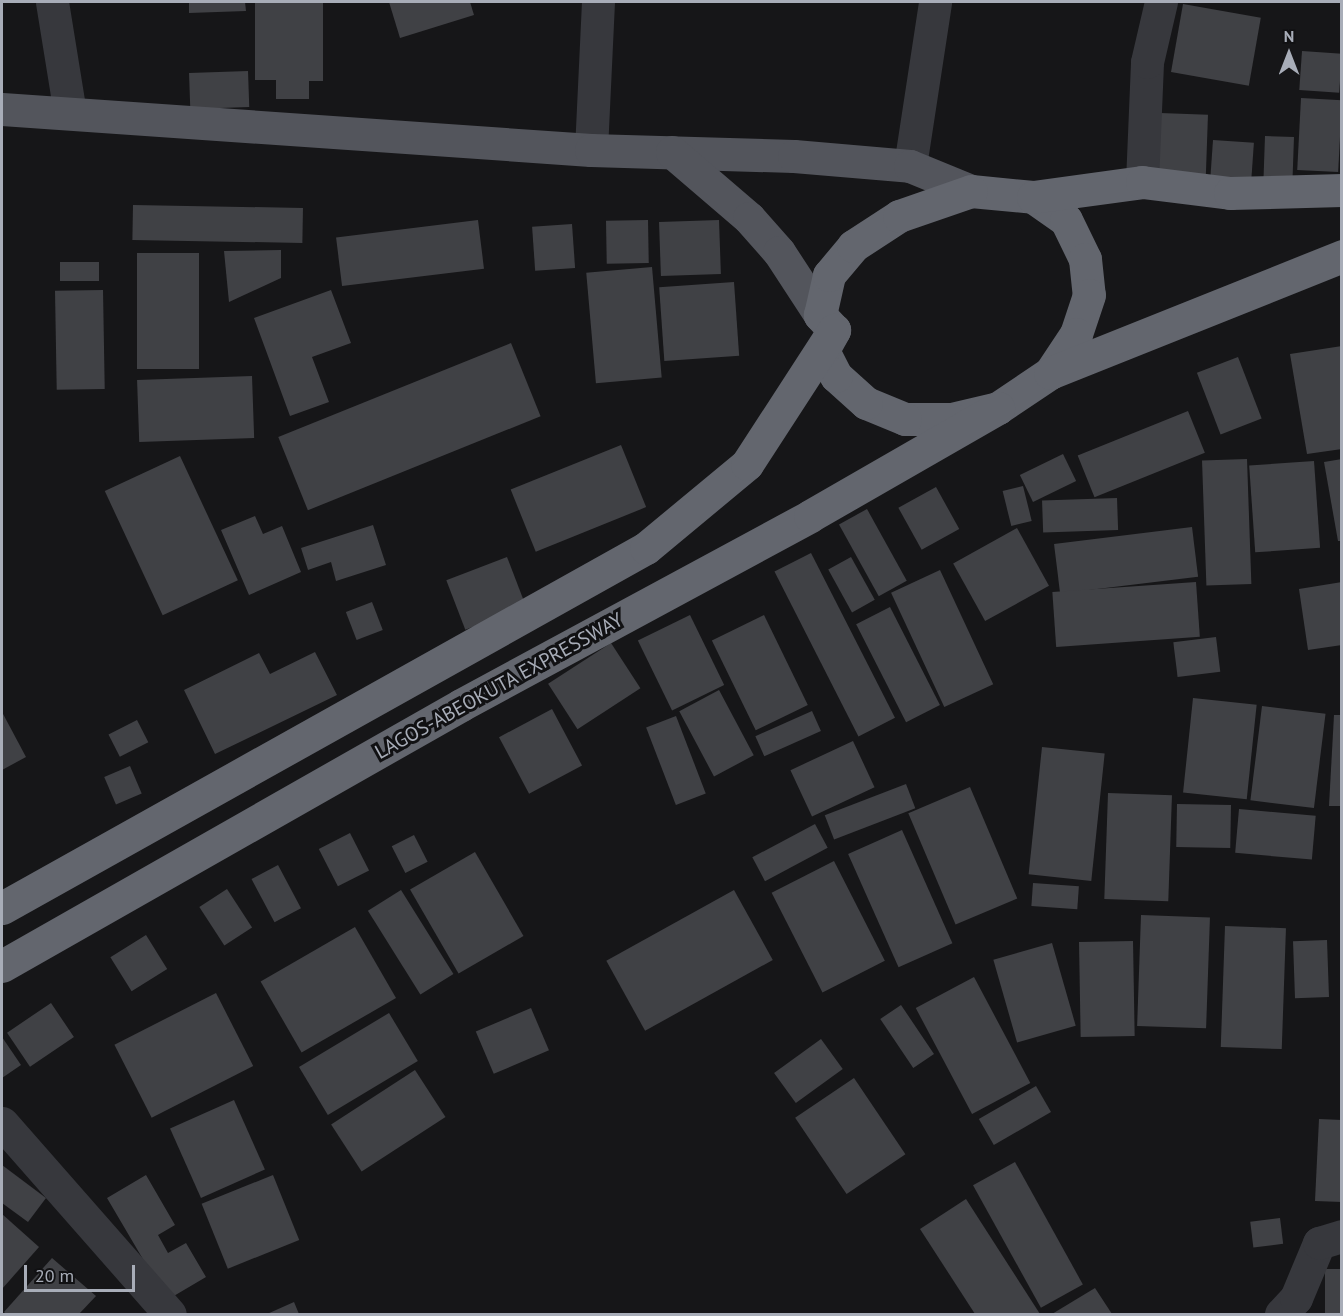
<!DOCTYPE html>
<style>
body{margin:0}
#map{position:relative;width:1343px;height:1316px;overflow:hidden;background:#161618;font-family:"PT Sans",sans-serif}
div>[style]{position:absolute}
.building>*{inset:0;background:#404145;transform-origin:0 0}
.minor>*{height:33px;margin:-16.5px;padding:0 16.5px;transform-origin:16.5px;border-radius:16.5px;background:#37383d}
.major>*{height:33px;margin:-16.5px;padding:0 16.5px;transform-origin:16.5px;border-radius:16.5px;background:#53555c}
.highway>*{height:33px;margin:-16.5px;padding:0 16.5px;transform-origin:16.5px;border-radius:16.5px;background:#63666e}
span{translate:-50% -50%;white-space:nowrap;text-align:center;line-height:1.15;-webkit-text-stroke:6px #111113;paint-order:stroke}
.street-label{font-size:20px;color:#a8adb8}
.frame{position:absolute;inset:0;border:3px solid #a8adb8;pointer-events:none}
.north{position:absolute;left:1259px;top:24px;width:60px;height:60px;-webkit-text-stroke:4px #111113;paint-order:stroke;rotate:0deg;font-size:16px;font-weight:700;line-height:24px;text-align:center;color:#a8adb8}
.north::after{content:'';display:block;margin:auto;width:21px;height:27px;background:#a8adb8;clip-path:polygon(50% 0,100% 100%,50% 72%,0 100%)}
.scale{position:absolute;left:24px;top:1265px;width:111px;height:27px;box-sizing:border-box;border:3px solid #a8adb8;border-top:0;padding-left:8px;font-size:18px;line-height:21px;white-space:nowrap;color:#a8adb8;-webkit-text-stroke:4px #111113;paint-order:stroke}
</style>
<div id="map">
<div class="building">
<i style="clip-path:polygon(189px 2px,245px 2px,246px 11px,189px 13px)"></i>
<i style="clip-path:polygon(255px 2px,323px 2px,323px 81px,309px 81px,309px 99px,276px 99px,276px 80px,255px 80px)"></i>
<i style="clip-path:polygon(389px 2px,470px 2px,474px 15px,400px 38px)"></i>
<i style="left:1183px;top:4px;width:79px;height:69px;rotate:10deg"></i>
<i style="left:1302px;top:51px;width:40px;height:39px;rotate:4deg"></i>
<i style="left:248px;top:71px;width:36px;height:59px;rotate:88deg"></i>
<i style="left:1301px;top:98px;width:41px;height:72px;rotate:3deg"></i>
<i style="left:1160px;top:113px;width:48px;height:62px;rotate:2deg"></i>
<i style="left:1265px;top:136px;width:29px;height:43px;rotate:2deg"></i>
<i style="left:1213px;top:140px;width:41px;height:37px;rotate:4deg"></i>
<i style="left:133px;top:205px;width:170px;height:35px;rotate:1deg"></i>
<i style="left:478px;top:220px;width:49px;height:143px;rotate:83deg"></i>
<i style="left:648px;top:220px;width:43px;height:42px;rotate:89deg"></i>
<i style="left:719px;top:220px;width:54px;height:60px;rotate:88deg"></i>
<i style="left:572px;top:224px;width:44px;height:40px;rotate:86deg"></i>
<i style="clip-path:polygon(281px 250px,281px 278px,229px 302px,224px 251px)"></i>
<i style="left:199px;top:253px;width:116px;height:62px;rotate:90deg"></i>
<i style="left:60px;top:262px;width:39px;height:19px"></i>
<i style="left:652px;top:267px;width:111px;height:66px;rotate:85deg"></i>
<i style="left:734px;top:282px;width:74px;height:75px;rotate:86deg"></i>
<i style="left:103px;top:290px;width:99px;height:48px;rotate:89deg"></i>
<i style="clip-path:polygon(331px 290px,351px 343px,312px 357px,329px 402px,290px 416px,254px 318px)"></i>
<i style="left:511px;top:343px;width:79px;height:251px;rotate:68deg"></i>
<i style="clip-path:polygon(1342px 346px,1342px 449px,1307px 454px,1290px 354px)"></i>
<i style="left:1238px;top:357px;width:66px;height:44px;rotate:69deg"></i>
<i style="left:252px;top:376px;width:62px;height:115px;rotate:88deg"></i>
<i style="left:1188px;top:411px;width:45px;height:119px;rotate:68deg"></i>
<i style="left:621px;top:445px;width:67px;height:119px;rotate:68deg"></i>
<i style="left:1063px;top:454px;width:30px;height:48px;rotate:64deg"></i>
<i style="left:180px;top:456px;width:137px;height:83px;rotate:65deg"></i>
<i style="left:1247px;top:459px;width:125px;height:45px;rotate:88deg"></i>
<i style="clip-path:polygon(1342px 459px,1342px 541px,1338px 541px,1324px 462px)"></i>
<i style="left:1314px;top:461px;width:87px;height:65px;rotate:86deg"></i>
<i style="left:1023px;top:486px;width:36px;height:21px;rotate:76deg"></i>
<i style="left:936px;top:487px;width:48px;height:43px;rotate:61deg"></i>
<i style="left:1117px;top:498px;width:32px;height:75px;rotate:88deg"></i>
<i style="left:867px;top:509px;width:82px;height:32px;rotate:61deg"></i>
<i style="clip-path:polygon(255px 516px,263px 534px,282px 526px,301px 572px,249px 595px,221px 530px)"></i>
<i style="clip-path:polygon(373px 525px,386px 565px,336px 581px,331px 562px,308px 570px,301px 548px)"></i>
<i style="left:1192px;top:527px;width:50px;height:139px;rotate:83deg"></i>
<i style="left:1017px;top:528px;width:66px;height:73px;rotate:61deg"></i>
<i style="left:811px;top:553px;width:185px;height:41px;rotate:63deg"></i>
<i style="left:507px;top:557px;width:53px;height:65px;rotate:69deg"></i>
<i style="left:851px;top:557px;width:49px;height:26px;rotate:61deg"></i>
<i style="left:940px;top:570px;width:126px;height:54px;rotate:65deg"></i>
<i style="left:1196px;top:582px;width:55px;height:144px;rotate:86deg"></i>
<i style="clip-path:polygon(1342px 582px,1342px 645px,1308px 650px,1299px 589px)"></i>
<i style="left:372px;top:602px;width:30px;height:28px;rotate:69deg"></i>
<i style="left:890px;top:607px;width:110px;height:38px;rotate:63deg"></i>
<i style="left:690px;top:615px;width:78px;height:58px;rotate:64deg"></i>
<i style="left:764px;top:615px;width:100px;height:58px;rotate:64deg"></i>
<i style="left:1216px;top:637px;width:35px;height:43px;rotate:83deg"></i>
<i style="left:611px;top:643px;width:54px;height:75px;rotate:57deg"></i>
<i style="clip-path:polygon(315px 652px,337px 695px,215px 754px,184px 690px,259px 653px,270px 674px)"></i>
<i style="left:719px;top:690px;width:74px;height:45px;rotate:62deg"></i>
<i style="left:1193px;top:698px;width:64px;height:95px;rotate:6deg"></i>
<i style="left:1262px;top:706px;width:64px;height:95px;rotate:7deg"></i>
<i style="left:552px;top:709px;width:64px;height:60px;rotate:62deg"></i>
<i style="left:812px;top:711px;width:22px;height:62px;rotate:66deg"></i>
<i style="clip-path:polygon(2px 712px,26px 757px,2px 770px)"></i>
<i style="clip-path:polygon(1334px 715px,1342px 715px,1342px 806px,1329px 806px)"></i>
<i style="left:676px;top:716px;width:83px;height:32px;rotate:69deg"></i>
<i style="left:137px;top:720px;width:25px;height:32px;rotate:63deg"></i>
<i style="left:853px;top:741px;width:51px;height:69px;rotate:65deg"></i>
<i style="left:1042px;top:747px;width:63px;height:128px;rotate:6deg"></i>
<i style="left:130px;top:766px;width:30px;height:28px;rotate:67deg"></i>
<i style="left:906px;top:784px;width:26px;height:87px;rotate:69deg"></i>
<i style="left:970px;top:787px;width:121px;height:67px;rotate:67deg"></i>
<i style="left:1108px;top:793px;width:64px;height:106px;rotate:2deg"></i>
<i style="left:1177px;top:804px;width:54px;height:43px;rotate:1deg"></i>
<i style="left:1239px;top:809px;width:77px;height:44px;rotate:5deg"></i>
<i style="left:815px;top:824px;width:27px;height:71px;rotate:62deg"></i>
<i style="left:902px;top:830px;width:124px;height:59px;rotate:66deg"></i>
<i style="left:350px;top:833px;width:42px;height:35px;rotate:63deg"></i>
<i style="left:414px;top:835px;width:30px;height:25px;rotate:63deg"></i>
<i style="left:475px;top:852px;width:97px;height:75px;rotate:60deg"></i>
<i style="left:834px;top:861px;width:112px;height:70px;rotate:63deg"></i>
<i style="left:278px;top:865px;width:49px;height:30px;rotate:62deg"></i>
<i style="left:1033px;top:883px;width:46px;height:23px;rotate:4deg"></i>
<i style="left:227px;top:889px;width:46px;height:33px;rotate:57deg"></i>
<i style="left:401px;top:890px;width:99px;height:39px;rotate:58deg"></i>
<i style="left:734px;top:890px;width:80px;height:146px;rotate:61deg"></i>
<i style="left:1141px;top:915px;width:69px;height:111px;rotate:2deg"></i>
<i style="left:1225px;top:926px;width:61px;height:121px;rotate:2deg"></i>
<i style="left:355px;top:927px;width:82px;height:109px;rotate:60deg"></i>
<i style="left:146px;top:935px;width:40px;height:42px;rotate:58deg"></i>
<i style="left:1327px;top:940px;width:57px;height:34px;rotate:88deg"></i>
<i style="left:1133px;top:941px;width:95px;height:54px;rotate:89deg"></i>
<i style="left:1052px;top:943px;width:86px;height:61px;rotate:74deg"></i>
<i style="left:974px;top:977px;width:120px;height:66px;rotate:62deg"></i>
<i style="left:216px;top:993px;width:82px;height:114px;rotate:63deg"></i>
<i style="left:51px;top:1003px;width:41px;height:53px;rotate:56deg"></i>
<i style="left:901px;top:1005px;width:59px;height:25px;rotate:56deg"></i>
<i style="left:531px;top:1008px;width:46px;height:60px;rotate:67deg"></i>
<i style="left:389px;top:1013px;width:56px;height:105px;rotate:59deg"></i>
<i style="clip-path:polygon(2px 1037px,21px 1065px,2px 1078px)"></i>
<i style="left:821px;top:1039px;width:37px;height:58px;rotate:54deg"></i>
<i style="left:415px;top:1070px;width:56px;height:100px;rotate:57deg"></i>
<i style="left:854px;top:1078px;width:92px;height:71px;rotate:56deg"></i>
<i style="left:1036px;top:1086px;width:30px;height:66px;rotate:60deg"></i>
<i style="left:234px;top:1100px;width:76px;height:70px;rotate:66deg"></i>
<i style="clip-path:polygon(1319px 1119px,1342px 1120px,1342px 1202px,1315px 1201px)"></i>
<i style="left:1015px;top:1162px;width:140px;height:48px;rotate:61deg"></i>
<i style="clip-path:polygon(2px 1165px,46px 1198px,28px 1222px,2px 1203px)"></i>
<i style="clip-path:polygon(146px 1175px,175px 1225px,158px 1235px,168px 1253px,186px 1243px,206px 1277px,167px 1300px,107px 1198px)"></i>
<i style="left:273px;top:1175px;width:70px;height:77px;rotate:68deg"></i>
<i style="clip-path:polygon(966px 1199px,1040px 1314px,975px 1314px,920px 1229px)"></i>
<i style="clip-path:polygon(2px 1214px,39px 1247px,2px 1289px)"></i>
<i style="left:1280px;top:1218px;width:26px;height:30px;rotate:83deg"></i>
<i style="clip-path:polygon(52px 1258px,96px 1296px,79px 1314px,6px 1314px,4px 1312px)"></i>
<i style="left:1325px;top:1269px;width:17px;height:45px"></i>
<i style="clip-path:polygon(1095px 1288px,1112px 1314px,1052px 1314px)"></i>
<i style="clip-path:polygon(294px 1302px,299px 1314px,267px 1314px)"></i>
</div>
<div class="minor">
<i style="left:52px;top:2px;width:112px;rotate:80.8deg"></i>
<i style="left:591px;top:150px;width:148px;rotate:-87.3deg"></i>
<i style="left:910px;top:166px;width:166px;rotate:-81.3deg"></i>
<i style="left:1142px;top:182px;width:120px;rotate:-87.6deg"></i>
<i style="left:1147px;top:62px;width:62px;rotate:-76.9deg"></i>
<i style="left:2px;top:1123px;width:254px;rotate:48.7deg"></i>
<i style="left:1281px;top:1314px;width:22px;rotate:-47deg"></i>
<i style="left:1296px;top:1298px;width:60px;rotate:-67.3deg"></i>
<i style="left:1319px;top:1243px;width:24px;rotate:-17deg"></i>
</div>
<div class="major">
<i style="left:2px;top:109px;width:590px;rotate:3.98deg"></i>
<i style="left:591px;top:150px;width:203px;rotate:1.7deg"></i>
<i style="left:794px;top:156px;width:116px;rotate:4.9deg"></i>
<i style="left:910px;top:166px;width:66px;rotate:22.3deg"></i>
<i style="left:672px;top:152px;width:101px;rotate:40.6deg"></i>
<i style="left:749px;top:218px;width:45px;rotate:48.6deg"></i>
<i style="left:779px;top:252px;width:75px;rotate:56.9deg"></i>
</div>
<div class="highway">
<i style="left:971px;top:191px;width:62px;rotate:5.5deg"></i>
<i style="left:1033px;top:197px;width:40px;rotate:34.9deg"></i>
<i style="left:1066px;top:220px;width:43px;rotate:64deg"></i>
<i style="left:1085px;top:259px;width:36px;rotate:84deg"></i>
<i style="left:1089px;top:295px;width:41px;rotate:108.4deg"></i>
<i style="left:1076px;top:334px;width:47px;rotate:123.7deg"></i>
<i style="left:1050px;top:373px;width:63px;rotate:146.1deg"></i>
<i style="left:998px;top:408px;width:48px;rotate:166.8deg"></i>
<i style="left:951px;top:419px;width:46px;rotate:180deg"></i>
<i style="left:905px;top:419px;width:42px;rotate:-157.7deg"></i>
<i style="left:866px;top:403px;width:40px;rotate:-138deg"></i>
<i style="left:836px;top:376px;width:29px;rotate:-117deg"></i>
<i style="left:823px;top:350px;width:23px;rotate:-61deg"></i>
<i style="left:834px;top:330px;width:21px;rotate:-133deg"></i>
<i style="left:820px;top:315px;width:41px;rotate:-77.3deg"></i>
<i style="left:829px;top:275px;width:38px;rotate:-50deg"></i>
<i style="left:853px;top:246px;width:55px;rotate:-33.1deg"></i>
<i style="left:899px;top:216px;width:76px;rotate:-19.1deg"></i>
<i style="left:1033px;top:197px;width:110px;rotate:-7.8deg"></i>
<i style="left:1142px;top:182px;width:89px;rotate:7.1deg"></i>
<i style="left:1230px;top:193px;width:112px;rotate:-1.5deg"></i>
<i style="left:1050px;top:373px;width:315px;rotate:-21.8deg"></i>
<i style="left:2px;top:908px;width:738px;rotate:-29.21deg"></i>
<i style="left:646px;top:548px;width:131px;rotate:-39.7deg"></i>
<i style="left:747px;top:464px;width:160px;rotate:-57deg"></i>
<i style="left:2px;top:966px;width:528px;rotate:-29.62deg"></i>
<i style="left:461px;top:705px;width:397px;rotate:-28.4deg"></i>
<i style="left:810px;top:516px;width:217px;rotate:-29.9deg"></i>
</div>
<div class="street-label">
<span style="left:499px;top:686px;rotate:-29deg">LAGOS-ABEOKUTA EXPRESSWAY</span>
</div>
<div class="frame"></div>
<div class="north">N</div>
<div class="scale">20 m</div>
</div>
